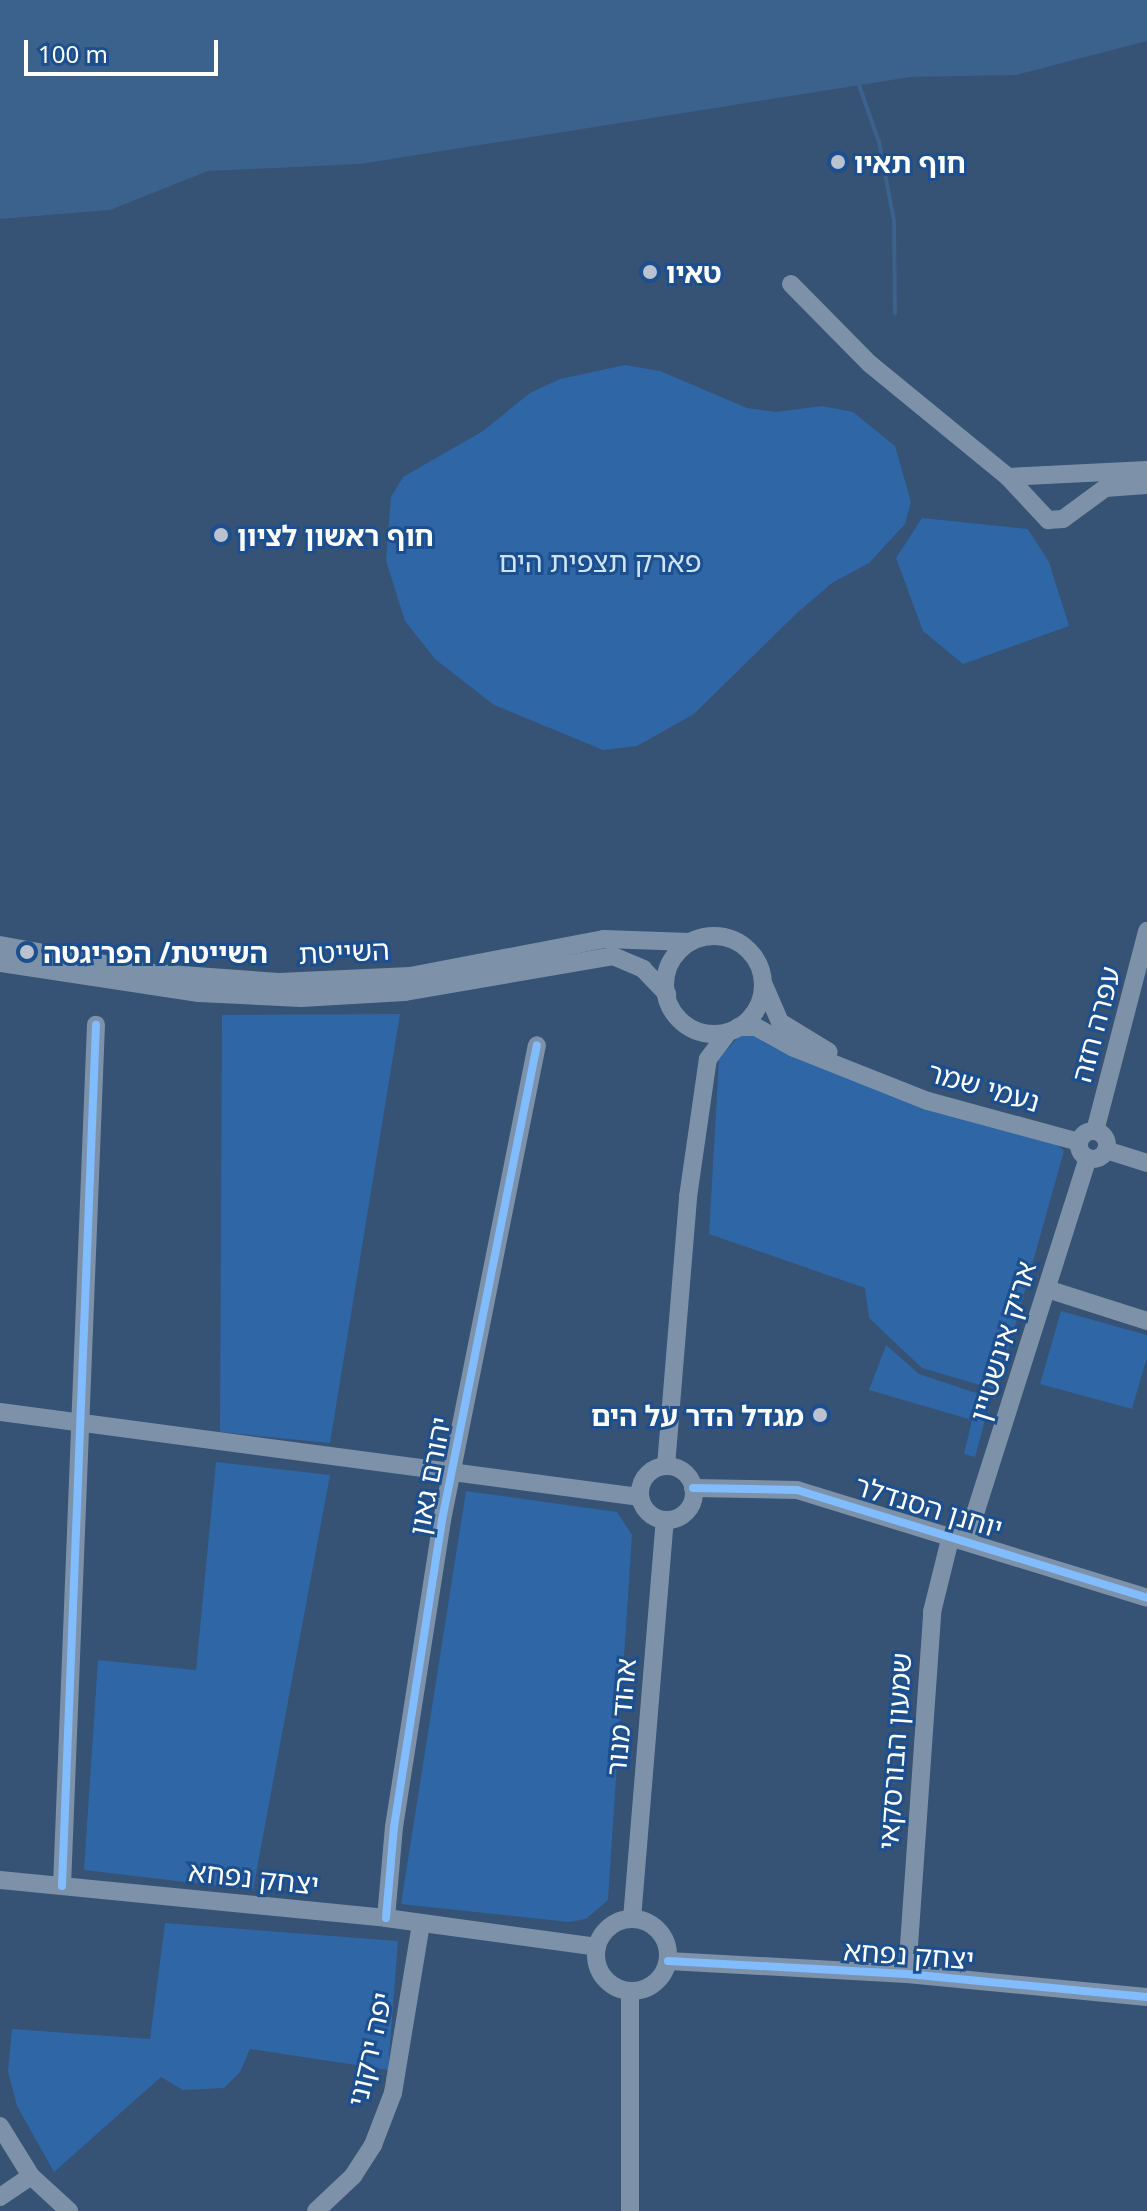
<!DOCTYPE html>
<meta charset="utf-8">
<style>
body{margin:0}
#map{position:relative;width:1147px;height:2211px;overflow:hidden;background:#365274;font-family:"Noto Sans","Noto Sans Hebrew",sans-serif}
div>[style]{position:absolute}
.green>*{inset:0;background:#2f66a5}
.water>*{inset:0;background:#3b618d}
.stream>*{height:4px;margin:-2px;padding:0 2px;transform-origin:2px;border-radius:2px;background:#3b618d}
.minor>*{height:18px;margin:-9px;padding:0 9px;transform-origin:9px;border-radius:9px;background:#7d92a8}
.minor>.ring{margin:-9px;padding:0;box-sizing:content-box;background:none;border:18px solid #7d92a8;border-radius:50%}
.cycleway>*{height:8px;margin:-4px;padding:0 4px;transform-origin:4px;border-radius:4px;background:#80bcff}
.dots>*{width:22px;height:22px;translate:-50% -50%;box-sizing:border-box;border:4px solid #1b4f8f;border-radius:50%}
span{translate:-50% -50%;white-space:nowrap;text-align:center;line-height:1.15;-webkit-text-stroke:6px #1b4f8f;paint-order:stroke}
.poi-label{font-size:28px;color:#fff;font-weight:700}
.left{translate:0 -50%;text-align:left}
.right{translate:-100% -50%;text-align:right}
.park-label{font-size:28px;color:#cfe3fa}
.street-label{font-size:28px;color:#fff}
.scale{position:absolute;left:24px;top:40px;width:194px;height:36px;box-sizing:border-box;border:4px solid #fff;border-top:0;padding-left:10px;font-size:24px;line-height:28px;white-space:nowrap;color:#fff;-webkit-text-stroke:6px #1b4f8f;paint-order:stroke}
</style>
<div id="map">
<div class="green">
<i style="clip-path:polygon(625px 365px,660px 371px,747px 408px,776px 412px,822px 406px,853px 412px,895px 446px,911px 502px,905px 524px,869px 563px,832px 583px,797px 613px,694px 714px,637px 746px,603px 750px,494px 705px,435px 659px,405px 621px,386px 561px,391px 497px,403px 477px,483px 431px,530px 393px,560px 379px)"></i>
<i style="clip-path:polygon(922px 518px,1028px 529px,1049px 562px,1069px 626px,963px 664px,923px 631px,896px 558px)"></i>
<i style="clip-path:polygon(400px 1014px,330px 1443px,220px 1432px,222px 1015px)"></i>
<i style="clip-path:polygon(740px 1035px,751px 1035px,837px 1072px,1057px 1144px,1064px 1151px,997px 1390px,922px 1368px,869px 1318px,865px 1288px,709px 1234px,719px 1059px)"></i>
<i style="clip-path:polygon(1061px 1311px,1147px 1335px,1147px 1357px,1132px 1409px,1040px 1384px)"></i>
<i style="clip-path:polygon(886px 1345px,919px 1374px,982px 1395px,988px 1409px,975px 1457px,964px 1454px,972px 1420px,869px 1390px)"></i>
<i style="clip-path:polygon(216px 1462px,330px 1475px,253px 1890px,84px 1870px,98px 1660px,196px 1670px)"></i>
<i style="clip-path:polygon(466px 1491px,617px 1512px,632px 1535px,608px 1900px,586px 1919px,569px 1922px,401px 1904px)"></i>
<i style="clip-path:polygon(165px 1923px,398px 1941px,388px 2070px,250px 2049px,240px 2072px,224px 2088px,183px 2090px,161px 2077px,54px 2172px,17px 2106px,8px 2071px,12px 2029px,150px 2039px)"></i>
</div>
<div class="water">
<i style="clip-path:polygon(0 0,1147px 0,1147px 41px,1016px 75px,911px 77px,360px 164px,208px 171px,110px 210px,0 219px)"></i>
</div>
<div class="stream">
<i style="left:859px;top:85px;width:60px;rotate:70.7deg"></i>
<i style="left:879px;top:142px;width:80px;rotate:79.2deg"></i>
<i style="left:894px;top:221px;width:92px;rotate:89.4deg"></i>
</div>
<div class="minor">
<i style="left:791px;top:284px;width:112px;rotate:45.4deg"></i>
<i style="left:870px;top:364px;width:178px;rotate:39.3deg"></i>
<i style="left:1008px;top:477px;width:59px;rotate:47.1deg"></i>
<i style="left:1048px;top:520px;width:15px;rotate:-4deg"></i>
<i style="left:1063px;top:519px;width:52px;rotate:-36.4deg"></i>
<i style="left:1105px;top:488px;width:42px;rotate:-4.1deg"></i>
<i style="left:1008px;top:477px;width:139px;rotate:-2.9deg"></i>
<i class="ring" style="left:665px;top:936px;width:80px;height:80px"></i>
<i style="left:0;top:945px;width:157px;rotate:10.3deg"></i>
<i style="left:154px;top:973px;width:125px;rotate:4.1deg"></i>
<i style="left:279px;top:982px;width:131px;rotate:-2.6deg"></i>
<i style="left:410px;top:976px;width:197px;rotate:-10.8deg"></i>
<i style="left:604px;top:939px;width:86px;rotate:2deg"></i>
<i style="left:0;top:963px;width:201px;rotate:8.6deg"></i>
<i style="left:199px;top:993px;width:102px;rotate:2.8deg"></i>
<i style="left:301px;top:998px;width:104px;rotate:-3.3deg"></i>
<i style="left:405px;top:992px;width:211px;rotate:-9.8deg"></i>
<i style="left:613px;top:956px;width:33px;rotate:23deg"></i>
<i style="left:643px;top:969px;width:35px;rotate:46deg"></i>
<i style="left:764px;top:985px;width:40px;rotate:66.6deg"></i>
<i style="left:780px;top:1022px;width:57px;rotate:31.5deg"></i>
<i style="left:738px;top:1027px;width:18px"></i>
<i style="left:756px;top:1027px;width:43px;rotate:28.9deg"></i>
<i style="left:794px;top:1048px;width:144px;rotate:21.6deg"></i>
<i style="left:928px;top:1101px;width:156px;rotate:15.2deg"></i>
<i style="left:1095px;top:1131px;width:207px;rotate:-75.4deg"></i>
<i class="ring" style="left:1079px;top:1131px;width:10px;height:10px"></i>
<i style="left:1106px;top:1150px;width:43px;rotate:17.6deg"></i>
<i style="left:1047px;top:1289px;width:105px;rotate:17.7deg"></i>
<i style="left:0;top:1412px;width:646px;rotate:7.57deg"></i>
<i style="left:666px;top:1466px;width:270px;rotate:-85.3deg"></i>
<i style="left:688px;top:1197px;width:139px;rotate:-81.8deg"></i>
<i style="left:708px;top:1059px;width:34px;rotate:-53deg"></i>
<i class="ring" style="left:640px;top:1466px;width:36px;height:36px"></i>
<i style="left:693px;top:1488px;width:104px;rotate:1.1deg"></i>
<i style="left:797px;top:1490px;width:366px;rotate:17.1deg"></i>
<i style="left:967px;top:1539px;width:400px;rotate:-72.4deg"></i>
<i style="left:0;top:1880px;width:388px;rotate:5.6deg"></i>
<i style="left:386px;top:1918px;width:213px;rotate:7.8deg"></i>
<i style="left:62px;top:1886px;width:862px;rotate:-87.74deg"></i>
<i style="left:386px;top:1918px;width:91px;rotate:-85deg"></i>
<i style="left:394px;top:1827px;width:311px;rotate:-81.1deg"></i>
<i style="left:442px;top:1520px;width:484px;rotate:-78.7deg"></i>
<i style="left:632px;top:1919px;width:400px;rotate:-85.3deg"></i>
<i class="ring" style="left:596px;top:1919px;width:54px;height:54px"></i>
<i style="left:668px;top:1961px;width:239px;rotate:3.1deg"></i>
<i style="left:907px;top:1974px;width:241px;rotate:5.5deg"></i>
<i style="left:907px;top:1974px;width:363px;rotate:-86deg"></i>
<i style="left:932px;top:1612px;width:79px;rotate:-76.1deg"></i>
<i style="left:0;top:2126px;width:59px;rotate:58.2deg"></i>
<i style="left:31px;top:2176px;width:52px;rotate:42.6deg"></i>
<i style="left:0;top:2197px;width:37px;rotate:-34deg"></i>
<i style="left:316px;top:2211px;width:51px;rotate:-43.4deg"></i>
<i style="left:353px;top:2176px;width:37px;rotate:-57deg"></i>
<i style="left:373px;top:2145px;width:56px;rotate:-69deg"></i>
<i style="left:393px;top:2093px;width:171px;rotate:-80.6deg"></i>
<i style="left:630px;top:2211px;width:220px;rotate:-90deg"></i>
</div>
<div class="cycleway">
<i style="left:693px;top:1488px;width:104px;rotate:1.1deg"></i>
<i style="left:797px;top:1490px;width:366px;rotate:17.1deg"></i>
<i style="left:62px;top:1886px;width:862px;rotate:-87.74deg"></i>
<i style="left:386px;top:1918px;width:91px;rotate:-85deg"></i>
<i style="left:394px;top:1827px;width:311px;rotate:-81.1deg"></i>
<i style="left:442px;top:1520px;width:484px;rotate:-78.7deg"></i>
<i style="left:668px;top:1961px;width:239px;rotate:3.1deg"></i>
<i style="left:907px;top:1974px;width:241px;rotate:5.5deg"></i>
</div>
<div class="dots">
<i style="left:838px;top:162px;background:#b9c2ce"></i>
<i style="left:650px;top:272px;background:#b9c2ce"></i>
<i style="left:221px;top:535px;background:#b9c2ce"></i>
<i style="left:27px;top:952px;background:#b9c2ce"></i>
<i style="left:820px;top:1415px;background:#b9c2ce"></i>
</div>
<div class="poi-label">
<span class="left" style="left:854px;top:162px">חוף תאיו</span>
<span class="left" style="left:666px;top:272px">טאיו</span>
<span class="left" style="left:237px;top:535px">חוף ראשון לציון</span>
<span class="left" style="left:43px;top:952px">השייטת/ הפריגטה</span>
<span class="right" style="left:804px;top:1415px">מגדל הדר על הים</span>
</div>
<div class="park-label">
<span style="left:600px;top:561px">פארק תצפית הים</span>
</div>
<div class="street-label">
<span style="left:344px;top:951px;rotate:-3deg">השייטת</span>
<span style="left:1095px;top:1024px;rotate:-75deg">עפרה חזה</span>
<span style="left:984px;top:1086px;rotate:16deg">נעמי שמר</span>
<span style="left:1002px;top:1341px;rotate:-73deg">אריק אינשטיין</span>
<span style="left:429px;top:1476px;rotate:-79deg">יהורם גאון</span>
<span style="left:929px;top:1506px;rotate:17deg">יוחנן הסנדלר</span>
<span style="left:620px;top:1717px;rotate:-85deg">אהוד מנור</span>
<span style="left:894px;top:1751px;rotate:-86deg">שמעון הבורסקאי</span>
<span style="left:254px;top:1877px;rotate:6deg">יצחק נפחא</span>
<span style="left:909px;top:1954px;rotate:4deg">יצחק נפחא</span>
<span style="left:369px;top:2049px;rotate:-77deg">יפה ירקוני</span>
</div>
<div class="scale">100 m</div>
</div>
